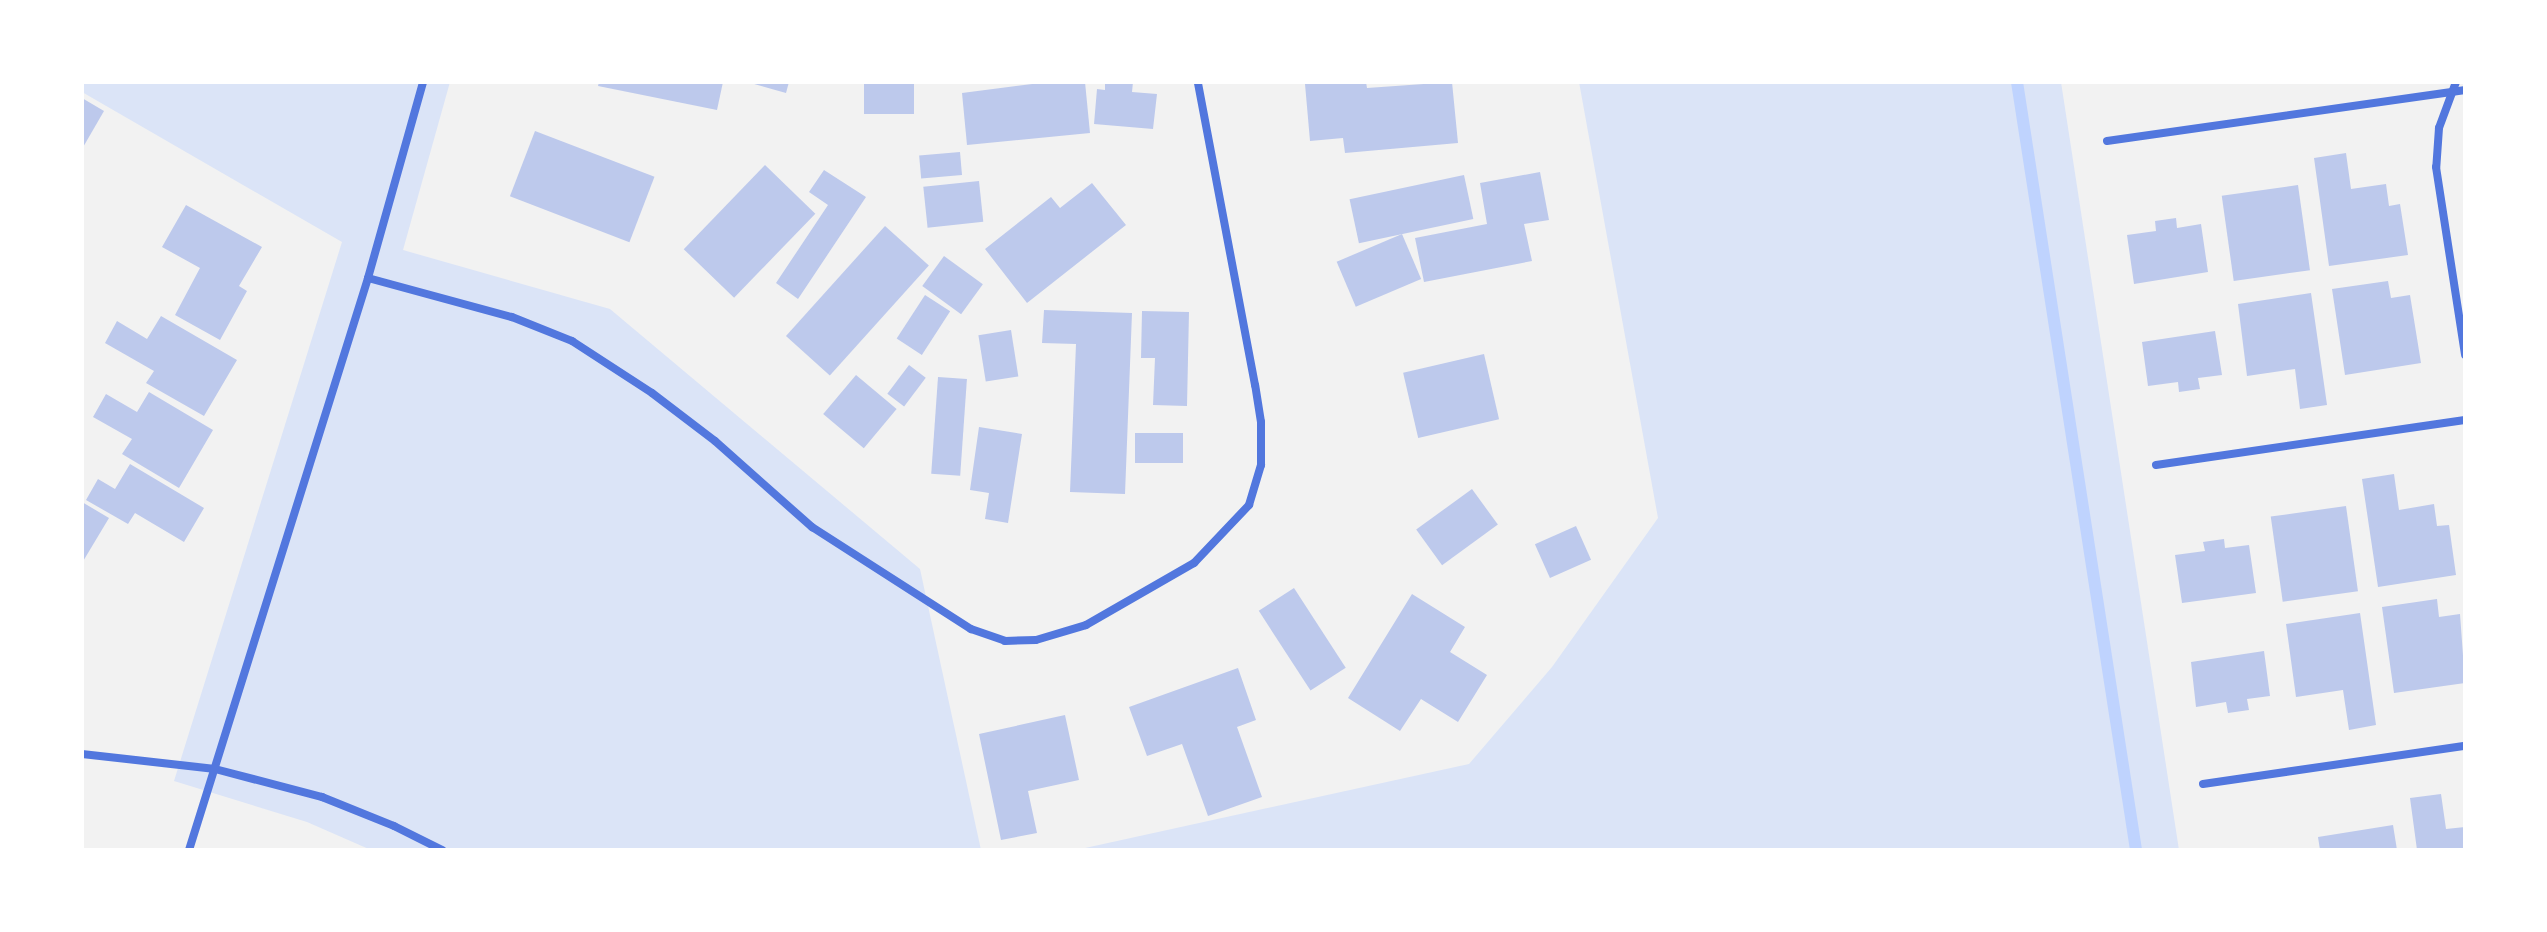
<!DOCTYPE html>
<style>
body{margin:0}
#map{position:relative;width:2547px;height:932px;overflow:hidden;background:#f2f2f2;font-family:Mulish,sans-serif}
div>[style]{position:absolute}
.green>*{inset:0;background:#dbe4f7}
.stream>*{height:12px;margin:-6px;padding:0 6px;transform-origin:6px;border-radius:6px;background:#bfd3fe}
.building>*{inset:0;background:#bdc9ec;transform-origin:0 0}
.minor>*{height:8px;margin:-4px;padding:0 4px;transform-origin:4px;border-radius:4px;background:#5277de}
span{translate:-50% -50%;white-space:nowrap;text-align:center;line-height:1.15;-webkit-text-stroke:6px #fff;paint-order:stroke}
.frame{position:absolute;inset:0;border:84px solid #fff;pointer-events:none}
</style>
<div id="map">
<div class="green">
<i style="clip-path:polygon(82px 82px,450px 82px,403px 250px,610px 309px,920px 569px,981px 850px,371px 850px,307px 822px,174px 781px,342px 242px,82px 92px)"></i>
<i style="clip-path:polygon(1579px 82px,2061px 82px,2179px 850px,1076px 850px,1469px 764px,1552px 667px,1658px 518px)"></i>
</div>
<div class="stream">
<i style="left:2017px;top:82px;width:777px;rotate:81.19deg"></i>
</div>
<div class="building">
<i style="clip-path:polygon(599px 82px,723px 82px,717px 110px,598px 86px)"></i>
<i style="clip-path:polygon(747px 82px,789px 82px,786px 93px)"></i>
<i style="left:864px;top:82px;width:50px;height:32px"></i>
<i style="clip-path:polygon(1048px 82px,1085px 82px,1090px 133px,967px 145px,962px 93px)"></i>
<i style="clip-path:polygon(1105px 82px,1133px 82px,1132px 92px,1157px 94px,1153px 129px,1094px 124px,1097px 89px,1105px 90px)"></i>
<i style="clip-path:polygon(1366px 82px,1367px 88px,1452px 82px,1458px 143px,1345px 153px,1343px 138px,1310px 141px,1305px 84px)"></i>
<i style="clip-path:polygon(82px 98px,104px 111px,82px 149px)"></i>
<i style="left:535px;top:131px;width:128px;height:70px;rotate:21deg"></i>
<i style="left:960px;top:152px;width:23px;height:41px;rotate:85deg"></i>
<i style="clip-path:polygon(2346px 153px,2351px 189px,2386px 184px,2389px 206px,2400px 204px,2408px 255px,2329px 266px,2314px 158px)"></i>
<i style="left:765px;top:165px;width:70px;height:117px;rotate:44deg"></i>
<i style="clip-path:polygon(824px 170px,866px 197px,798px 299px,776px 283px,828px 205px,809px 192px)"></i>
<i style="clip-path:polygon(1540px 172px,1549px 220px,1524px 224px,1532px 261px,1424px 282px,1415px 238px,1487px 224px,1480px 183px)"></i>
<i style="left:1464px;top:175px;width:45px;height:117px;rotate:78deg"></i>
<i style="left:979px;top:181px;width:41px;height:56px;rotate:84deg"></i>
<i style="clip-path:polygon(1092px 183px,1126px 225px,1027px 303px,985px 249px,1051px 197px,1060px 208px)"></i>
<i style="left:2298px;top:185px;width:86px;height:77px;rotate:82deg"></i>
<i style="clip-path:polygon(186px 205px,262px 247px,239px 286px,247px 291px,220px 340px,175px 315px,200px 268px,162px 247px)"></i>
<i style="clip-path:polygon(2176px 218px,2177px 228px,2201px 224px,2208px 272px,2134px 284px,2127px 235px,2156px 231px,2155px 221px)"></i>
<i style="left:885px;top:226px;width:59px;height:148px;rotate:42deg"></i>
<i style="left:1402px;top:234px;width:49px;height:71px;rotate:67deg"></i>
<i style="left:944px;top:256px;width:48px;height:37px;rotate:36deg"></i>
<i style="clip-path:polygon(2388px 281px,2391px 298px,2410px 295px,2421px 363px,2345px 375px,2332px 289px)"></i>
<i style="clip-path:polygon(2311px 293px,2327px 405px,2300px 409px,2295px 369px,2247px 376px,2238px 304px)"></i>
<i style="left:925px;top:295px;width:30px;height:52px;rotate:33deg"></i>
<i style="clip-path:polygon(1044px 310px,1132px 313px,1125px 494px,1070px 492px,1076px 344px,1042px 343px)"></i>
<i style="clip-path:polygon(1142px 311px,1189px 312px,1187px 406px,1153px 405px,1155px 358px,1141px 358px)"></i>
<i style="clip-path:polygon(161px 316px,237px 360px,204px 416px,146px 383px,154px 371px,105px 343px,117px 321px,147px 339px)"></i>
<i style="left:1011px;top:330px;width:47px;height:33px;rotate:81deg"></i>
<i style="clip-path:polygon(2215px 331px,2222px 375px,2198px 378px,2200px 389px,2179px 392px,2178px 382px,2148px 386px,2142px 342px)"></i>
<i style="left:1484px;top:354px;width:67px;height:83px;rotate:77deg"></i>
<i style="left:909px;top:365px;width:21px;height:36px;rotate:37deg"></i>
<i style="left:856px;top:375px;width:53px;height:51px;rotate:40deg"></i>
<i style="left:938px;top:377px;width:29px;height:97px;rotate:4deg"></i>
<i style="clip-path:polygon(149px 392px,213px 430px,179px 488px,122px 454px,132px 439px,93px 417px,106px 394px,137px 412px)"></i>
<i style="clip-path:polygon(979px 427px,1022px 434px,1008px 523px,985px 519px,989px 493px,970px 490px)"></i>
<i style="left:1135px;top:433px;width:48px;height:30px"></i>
<i style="clip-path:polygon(130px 464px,204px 508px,184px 542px,135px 513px,128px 524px,86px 500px,98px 479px,115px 489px)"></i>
<i style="clip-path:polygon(2394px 474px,2399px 510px,2434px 504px,2437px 526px,2449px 525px,2456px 575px,2378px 587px,2362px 479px)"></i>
<i style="left:1472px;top:489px;width:44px;height:69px;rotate:54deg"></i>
<i style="clip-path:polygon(82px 502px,109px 518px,82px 563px)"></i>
<i style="left:2346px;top:506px;width:86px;height:76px;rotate:82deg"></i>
<i style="left:1576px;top:526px;width:37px;height:45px;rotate:66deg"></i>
<i style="clip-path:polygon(2224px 539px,2225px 548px,2249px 545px,2256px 593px,2182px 603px,2175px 555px,2205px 551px,2203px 542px)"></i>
<i style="left:1294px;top:588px;width:95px;height:42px;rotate:57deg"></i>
<i style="clip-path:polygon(1412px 594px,1465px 627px,1450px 652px,1487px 675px,1458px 722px,1421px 699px,1400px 731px,1348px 698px)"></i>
<i style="clip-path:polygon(2437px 599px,2439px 617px,2460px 614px,2465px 683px,2394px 693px,2382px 607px)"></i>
<i style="clip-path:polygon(2360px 613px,2376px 725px,2349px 730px,2343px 690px,2296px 697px,2286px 624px)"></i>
<i style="clip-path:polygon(2264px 651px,2270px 696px,2247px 699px,2249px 710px,2228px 713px,2226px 702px,2196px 707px,2191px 662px)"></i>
<i style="clip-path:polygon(1238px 668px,1256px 720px,1237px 727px,1262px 797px,1208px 816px,1182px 744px,1147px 756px,1129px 707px)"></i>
<i style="clip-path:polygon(1065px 715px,1079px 780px,1028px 791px,1037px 833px,1001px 840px,979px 734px)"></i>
<i style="clip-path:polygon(2441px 794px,2446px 829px,2465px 827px,2465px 850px,2417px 850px,2410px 798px)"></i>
<i style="clip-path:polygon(2393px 825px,2397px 850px,2320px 850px,2318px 837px)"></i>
</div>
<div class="minor">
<i style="left:2456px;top:82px;width:49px;rotate:110.3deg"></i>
<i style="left:2439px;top:128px;width:39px;rotate:94deg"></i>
<i style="left:2436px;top:167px;width:190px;rotate:81.2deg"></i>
<i style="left:2107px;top:141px;width:362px;rotate:-8.1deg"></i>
<i style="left:368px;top:278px;width:149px;rotate:15.2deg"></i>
<i style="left:512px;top:317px;width:65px;rotate:21.8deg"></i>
<i style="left:572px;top:341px;width:95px;rotate:33deg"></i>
<i style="left:652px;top:393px;width:79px;rotate:37.3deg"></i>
<i style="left:715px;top:441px;width:130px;rotate:41.6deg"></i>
<i style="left:812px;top:527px;width:189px;rotate:32.7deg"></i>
<i style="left:971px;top:629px;width:36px;rotate:19deg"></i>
<i style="left:1005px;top:641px;width:31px;rotate:-2deg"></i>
<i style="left:1036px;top:640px;width:52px;rotate:-16.7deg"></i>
<i style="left:1086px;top:625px;width:125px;rotate:-29.9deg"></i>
<i style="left:1194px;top:563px;width:80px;rotate:-46.5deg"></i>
<i style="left:1249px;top:505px;width:42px;rotate:-73.3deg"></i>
<i style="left:1261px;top:465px;width:43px;rotate:-90deg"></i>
<i style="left:1261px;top:422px;width:37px;rotate:-99deg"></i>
<i style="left:1255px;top:385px;width:308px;rotate:-100.7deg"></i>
<i style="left:2156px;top:465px;width:312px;rotate:-8.3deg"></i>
<i style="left:82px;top:754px;width:134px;rotate:6.4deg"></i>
<i style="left:215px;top:769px;width:111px;rotate:14.7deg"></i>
<i style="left:322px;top:797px;width:78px;rotate:21.9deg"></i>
<i style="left:394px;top:826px;width:54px;rotate:26.6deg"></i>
<i style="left:2203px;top:784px;width:265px;rotate:-8.3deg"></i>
<i style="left:189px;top:850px;width:599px;rotate:-72.62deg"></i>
<i style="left:368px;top:278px;width:204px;rotate:-74.3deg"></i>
</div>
<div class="frame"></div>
</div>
